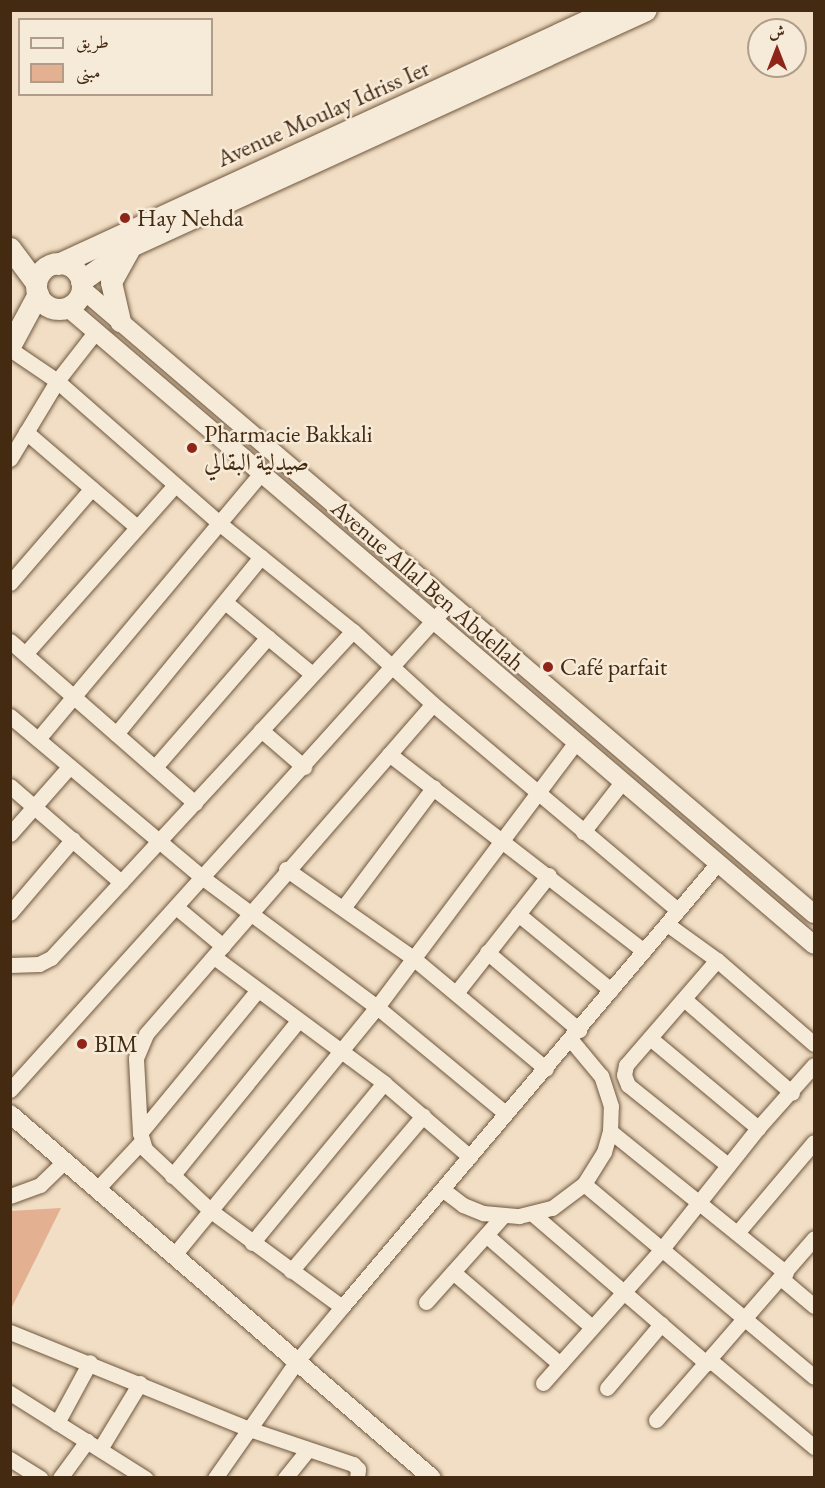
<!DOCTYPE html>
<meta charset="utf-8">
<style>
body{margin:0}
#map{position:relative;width:825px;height:1488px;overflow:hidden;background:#f1dec4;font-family:"EB Garamond",Amiri,serif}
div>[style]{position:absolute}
.building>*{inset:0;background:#e3b091}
.roads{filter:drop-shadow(0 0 2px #6f573e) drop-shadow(0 0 2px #6f573e)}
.minor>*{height:15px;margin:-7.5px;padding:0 7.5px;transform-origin:7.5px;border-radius:7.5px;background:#f6ead9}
.tertiary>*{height:18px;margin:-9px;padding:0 9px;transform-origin:9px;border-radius:9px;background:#f6ead9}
.secondary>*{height:21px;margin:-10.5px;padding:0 10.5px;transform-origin:10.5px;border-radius:10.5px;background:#f6ead9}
.secondary>.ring{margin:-10.5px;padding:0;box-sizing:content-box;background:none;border:21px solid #f6ead9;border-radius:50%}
.dots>*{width:16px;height:16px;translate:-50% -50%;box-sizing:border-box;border:3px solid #f6ead9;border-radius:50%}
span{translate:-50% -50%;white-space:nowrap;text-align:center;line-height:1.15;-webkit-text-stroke:5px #f6ead9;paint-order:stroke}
.street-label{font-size:24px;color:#442a11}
.poi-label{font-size:24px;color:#442a11}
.left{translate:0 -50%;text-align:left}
.frame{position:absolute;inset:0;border:12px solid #442a11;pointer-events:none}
.legend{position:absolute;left:18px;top:18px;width:195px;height:78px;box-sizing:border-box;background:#f6ead9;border:2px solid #af9d89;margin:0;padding:8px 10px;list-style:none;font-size:18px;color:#442a11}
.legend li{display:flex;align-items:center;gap:12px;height:30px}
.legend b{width:30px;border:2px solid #af9d89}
.north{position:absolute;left:747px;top:18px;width:60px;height:60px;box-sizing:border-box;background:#f6ead9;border:2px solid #af9d89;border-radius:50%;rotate:0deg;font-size:16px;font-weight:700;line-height:24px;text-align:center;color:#442a11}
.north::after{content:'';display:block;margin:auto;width:21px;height:27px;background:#8f2418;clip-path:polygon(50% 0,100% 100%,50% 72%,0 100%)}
</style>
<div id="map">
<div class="building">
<i style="clip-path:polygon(61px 1208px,10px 1311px,10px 1211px)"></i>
</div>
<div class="roads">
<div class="minor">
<i style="left:10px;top:349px;width:57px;rotate:34.2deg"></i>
<i style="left:57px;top:381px;width:215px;rotate:41.2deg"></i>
<i style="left:219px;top:523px;width:172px;rotate:38.9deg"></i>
<i style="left:353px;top:631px;width:108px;rotate:42.4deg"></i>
<i style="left:433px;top:704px;width:320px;rotate:40.1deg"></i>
<i style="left:26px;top:432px;width:146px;rotate:40.6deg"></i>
<i style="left:10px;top:459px;width:91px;rotate:-58.9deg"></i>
<i style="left:57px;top:381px;width:63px;rotate:-52deg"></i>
<i style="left:10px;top:583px;width:125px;rotate:-49.2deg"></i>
<i style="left:225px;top:602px;width:113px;rotate:39.6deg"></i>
<i style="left:10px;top:641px;width:246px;rotate:41.2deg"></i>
<i style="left:25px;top:654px;width:226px;rotate:-48.4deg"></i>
<i style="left:10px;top:716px;width:252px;rotate:40deg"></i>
<i style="left:203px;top:878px;width:217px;rotate:36.6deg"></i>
<i style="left:377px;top:1007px;width:166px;rotate:39.6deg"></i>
<i style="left:261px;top:730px;width:57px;rotate:40.7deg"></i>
<i style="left:116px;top:734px;width:229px;rotate:-50.7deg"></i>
<i style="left:38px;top:739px;width:347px;rotate:-50deg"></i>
<i style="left:389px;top:754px;width:322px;rotate:37.7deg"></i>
<i style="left:155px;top:767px;width:172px;rotate:-49deg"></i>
<i style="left:10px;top:786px;width:147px;rotate:40.9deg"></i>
<i style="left:583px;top:832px;width:63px;rotate:-52deg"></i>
<i style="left:10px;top:834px;width:89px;rotate:-48.6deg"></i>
<i style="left:286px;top:869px;width:155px;rotate:35deg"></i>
<i style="left:413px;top:958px;width:173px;rotate:39.8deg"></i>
<i style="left:176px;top:907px;width:61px;rotate:39.7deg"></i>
<i style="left:343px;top:908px;width:151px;rotate:-53.1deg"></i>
<i style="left:10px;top:913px;width:97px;rotate:-49.6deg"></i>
<i style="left:518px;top:914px;width:120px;rotate:39.3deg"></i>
<i style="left:667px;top:924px;width:62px;rotate:35.8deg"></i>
<i style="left:717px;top:960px;width:128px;rotate:40.9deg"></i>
<i style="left:487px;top:952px;width:121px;rotate:40.3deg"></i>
<i style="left:214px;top:957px;width:212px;rotate:36.5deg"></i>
<i style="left:384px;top:1083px;width:113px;rotate:40.7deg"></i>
<i style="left:717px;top:960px;width:139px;rotate:130.9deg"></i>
<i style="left:626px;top:1065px;width:10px;rotate:101deg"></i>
<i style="left:624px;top:1075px;width:11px;rotate:68deg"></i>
<i style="left:628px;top:1085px;width:128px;rotate:38.7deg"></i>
<i style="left:10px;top:965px;width:29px;rotate:-2deg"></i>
<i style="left:39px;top:964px;width:13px;rotate:-27deg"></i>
<i style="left:51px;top:958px;width:445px;rotate:-47.3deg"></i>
<i style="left:456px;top:993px;width:150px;rotate:-51.8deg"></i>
<i style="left:684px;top:999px;width:143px;rotate:41deg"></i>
<i style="left:650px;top:1038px;width:141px;rotate:39.8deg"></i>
<i style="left:10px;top:1090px;width:654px;rotate:-47.97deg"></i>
<i style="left:610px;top:1131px;width:226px;rotate:38.9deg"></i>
<i style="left:140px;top:1133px;width:185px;rotate:-50.5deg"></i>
<i style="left:172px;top:1176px;width:200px;rotate:-50.9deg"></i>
<i style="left:584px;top:1184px;width:300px;rotate:40deg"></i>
<i style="left:97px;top:1189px;width:64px;rotate:-46.9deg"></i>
<i style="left:442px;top:1189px;width:26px;rotate:37deg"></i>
<i style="left:463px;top:1205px;width:22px;rotate:22deg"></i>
<i style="left:483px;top:1213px;width:36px;rotate:5deg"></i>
<i style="left:519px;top:1216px;width:34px;rotate:-14deg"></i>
<i style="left:552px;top:1208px;width:40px;rotate:-37deg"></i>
<i style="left:584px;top:1184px;width:38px;rotate:-58deg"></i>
<i style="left:604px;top:1152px;width:22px;rotate:-74deg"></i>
<i style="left:610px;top:1131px;width:25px;rotate:-88deg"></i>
<i style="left:611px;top:1106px;width:32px;rotate:-108deg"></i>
<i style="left:601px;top:1076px;width:47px;rotate:-129.8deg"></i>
<i style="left:10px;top:1196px;width:32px;rotate:-20deg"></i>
<i style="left:40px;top:1185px;width:35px;rotate:-44deg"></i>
<i style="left:534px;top:1215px;width:228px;rotate:40.7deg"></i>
<i style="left:737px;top:1233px;width:119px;rotate:-49.8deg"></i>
<i style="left:486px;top:1235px;width:140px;rotate:41deg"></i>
<i style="left:252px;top:1243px;width:207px;rotate:-50.5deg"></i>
<i style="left:174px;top:1255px;width:320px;rotate:-50.7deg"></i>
<i style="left:377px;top:1007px;width:331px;rotate:-53.1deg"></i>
<i style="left:291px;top:1271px;width:204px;rotate:-49.6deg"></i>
<i style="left:453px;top:1272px;width:141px;rotate:40.7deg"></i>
<i style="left:782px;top:1279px;width:42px;rotate:40.2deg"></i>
<i style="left:426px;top:1302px;width:115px;rotate:-48.2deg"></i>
<i style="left:342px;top:1307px;width:162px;rotate:-143.8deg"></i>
<i style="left:211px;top:1211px;width:91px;rotate:-136.8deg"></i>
<i style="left:145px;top:1149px;width:17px;rotate:-107deg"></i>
<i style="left:140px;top:1133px;width:75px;rotate:-93.1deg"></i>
<i style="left:136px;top:1058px;width:26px;rotate:-67deg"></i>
<i style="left:146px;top:1034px;width:437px;rotate:-49deg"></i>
<i style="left:10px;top:1332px;width:258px;rotate:22.1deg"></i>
<i style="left:249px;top:1429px;width:110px;rotate:18.6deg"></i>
<i style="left:353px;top:1464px;width:7px;rotate:45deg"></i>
<i style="left:358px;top:1469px;width:9px;rotate:96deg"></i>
<i style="left:710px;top:1360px;width:136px;rotate:39.9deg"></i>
<i style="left:543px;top:1383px;width:178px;rotate:-48.4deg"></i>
<i style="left:661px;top:1250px;width:156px;rotate:-51.5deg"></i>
<i style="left:758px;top:1128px;width:84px;rotate:-48.4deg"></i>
<i style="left:607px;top:1388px;width:84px;rotate:-49.8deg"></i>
<i style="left:10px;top:1393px;width:160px;rotate:32.2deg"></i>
<i style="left:656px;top:1420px;width:241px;rotate:-49deg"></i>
<i style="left:57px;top:1423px;width:69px;rotate:-61.6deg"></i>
<i style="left:100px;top:1449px;width:77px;rotate:-58.8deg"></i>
<i style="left:10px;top:1459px;width:36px;rotate:32deg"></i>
<i style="left:60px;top:1478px;width:46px;rotate:-53.9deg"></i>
<i style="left:215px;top:1478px;width:143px;rotate:-55deg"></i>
<i style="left:297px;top:1361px;width:70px;rotate:-50.2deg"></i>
<i style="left:342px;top:1307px;width:582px;rotate:-49.74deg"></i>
<i style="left:285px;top:1478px;width:35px;rotate:-51deg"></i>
</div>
<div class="tertiary">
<i style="left:81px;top:288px;width:964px;rotate:40.5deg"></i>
<i style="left:67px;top:307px;width:982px;rotate:40.5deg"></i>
<i style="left:10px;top:1114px;width:557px;rotate:40.78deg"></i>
</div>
<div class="secondary">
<i style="left:10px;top:248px;width:44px;rotate:53.4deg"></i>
<i class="ring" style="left:36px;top:263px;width:25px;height:25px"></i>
<i style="left:58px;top:264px;width:608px;rotate:-24.71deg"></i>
<i style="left:81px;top:281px;width:61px;rotate:-35deg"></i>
<i style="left:131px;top:246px;width:566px;rotate:-24.62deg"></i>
<i style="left:120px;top:321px;width:40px;rotate:-103deg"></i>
<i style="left:111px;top:282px;width:38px;rotate:-61deg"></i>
<i style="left:10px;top:346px;width:59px;rotate:-61.7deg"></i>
</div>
</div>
<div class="dots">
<i style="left:125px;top:218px;background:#8f2418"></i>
<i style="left:192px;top:448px;background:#8f2418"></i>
<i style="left:548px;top:667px;background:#8f2418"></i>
<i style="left:82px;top:1044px;background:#8f2418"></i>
</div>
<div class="street-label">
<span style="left:323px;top:113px;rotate:-24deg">Avenue Moulay Idriss Ier</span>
<span style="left:428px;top:585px;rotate:41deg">Avenue Allal Ben Abdellah</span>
</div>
<div class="poi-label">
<span class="left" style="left:137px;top:218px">Hay Nehda</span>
<span class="left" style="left:204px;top:448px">Pharmacie Bakkali<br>صيدلية البقالي</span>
<span class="left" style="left:560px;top:667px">Café parfait</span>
<span class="left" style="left:94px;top:1044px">BIM</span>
</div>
<div class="frame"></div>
<ul class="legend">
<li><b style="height:8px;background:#f6ead9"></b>طريق</li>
<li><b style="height:16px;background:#e3b091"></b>مبنى</li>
</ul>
<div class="north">ش</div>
</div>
